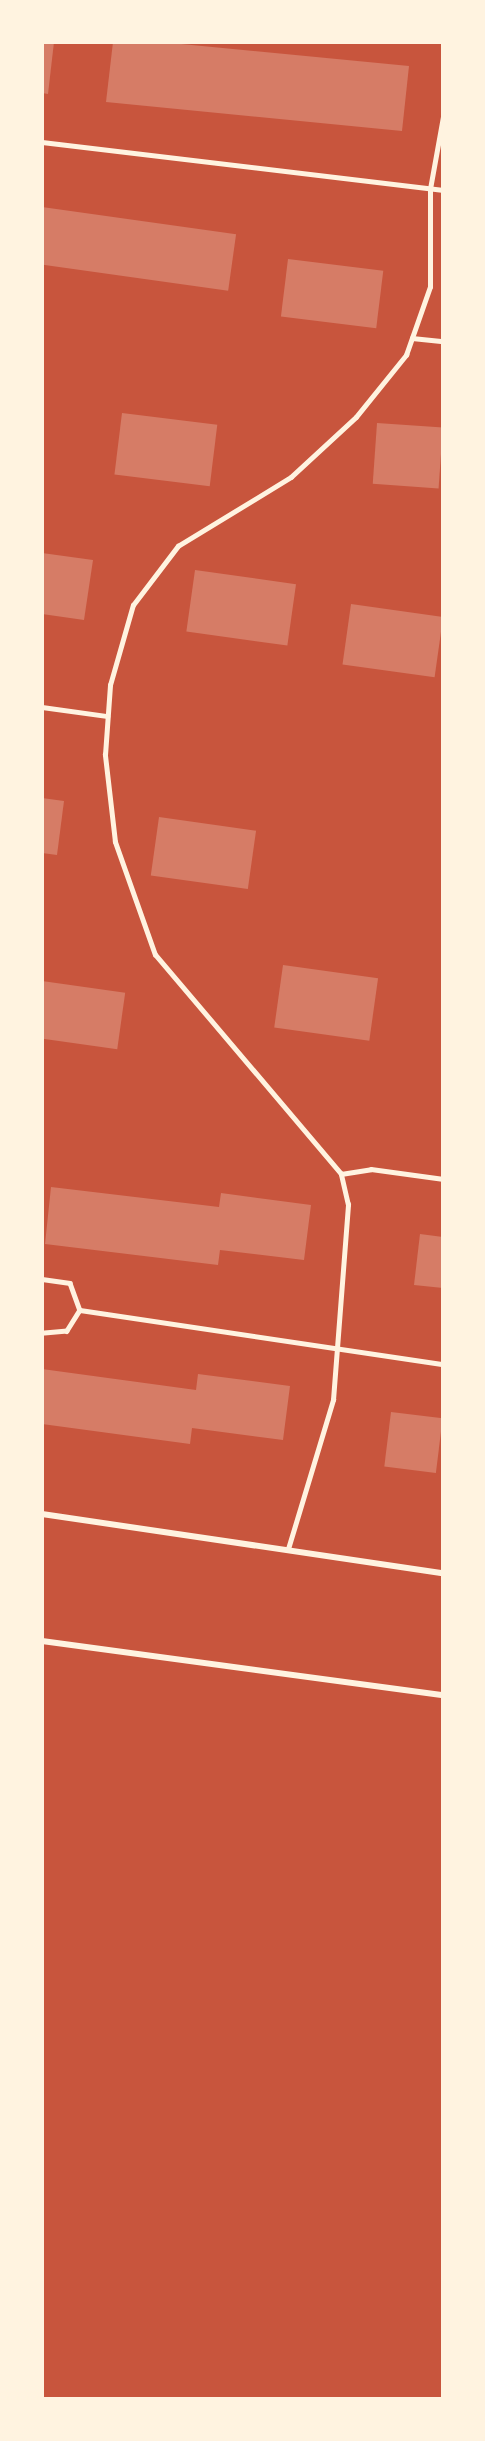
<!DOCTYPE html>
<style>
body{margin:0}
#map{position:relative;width:485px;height:2441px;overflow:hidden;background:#c8553d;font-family:"DM Sans",sans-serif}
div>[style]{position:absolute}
.building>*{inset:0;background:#d67c66;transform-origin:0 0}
.service>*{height:4.5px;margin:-2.25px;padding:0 2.25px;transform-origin:2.25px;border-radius:2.25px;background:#fff3e0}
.minor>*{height:6px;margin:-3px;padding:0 3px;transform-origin:3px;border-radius:3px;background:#fff3e0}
span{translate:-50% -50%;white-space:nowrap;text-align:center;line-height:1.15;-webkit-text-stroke:6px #fff3e0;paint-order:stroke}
.frame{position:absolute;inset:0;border:44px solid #fff3e0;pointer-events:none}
</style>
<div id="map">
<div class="building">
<i style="clip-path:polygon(42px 42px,54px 42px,48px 94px,42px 93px)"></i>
<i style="clip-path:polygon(113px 42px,161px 42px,409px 66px,402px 131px,106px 102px)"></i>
<i style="left:42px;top:207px;width:196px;height:57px;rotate:8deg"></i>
<i style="left:288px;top:259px;width:96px;height:58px;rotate:7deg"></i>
<i style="left:122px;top:413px;width:96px;height:62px;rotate:7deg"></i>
<i style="left:377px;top:423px;width:66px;height:61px;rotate:4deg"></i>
<i style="clip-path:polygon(42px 553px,93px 560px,84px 620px,42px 614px)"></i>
<i style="left:195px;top:570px;width:102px;height:62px;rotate:8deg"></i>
<i style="left:351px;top:604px;width:93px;height:61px;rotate:8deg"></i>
<i style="clip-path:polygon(42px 798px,64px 801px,57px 855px,42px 853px)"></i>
<i style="left:159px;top:817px;width:98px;height:59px;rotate:8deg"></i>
<i style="left:283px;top:965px;width:96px;height:63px;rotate:8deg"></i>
<i style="left:42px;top:981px;width:84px;height:57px;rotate:8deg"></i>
<i style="clip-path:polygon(51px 1187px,219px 1207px,221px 1193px,311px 1205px,304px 1260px,220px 1250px,218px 1265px,45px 1244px)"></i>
<i style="clip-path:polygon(420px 1234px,443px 1237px,443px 1288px,414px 1285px)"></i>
<i style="clip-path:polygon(42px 1369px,196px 1390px,198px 1374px,290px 1386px,283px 1440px,192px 1428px,190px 1444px,42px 1424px)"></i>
<i style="left:391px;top:1412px;width:52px;height:55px;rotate:7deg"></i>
</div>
<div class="service">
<i style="left:42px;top:142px;width:404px;rotate:6.8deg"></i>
<i style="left:412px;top:338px;width:31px;rotate:6deg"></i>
<i style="left:42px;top:707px;width:66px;rotate:7.9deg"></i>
<i style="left:341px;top:1174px;width:30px;rotate:-9deg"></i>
<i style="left:371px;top:1169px;width:73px;rotate:7.9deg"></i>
<i style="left:42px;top:1279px;width:28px;rotate:8deg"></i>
<i style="left:70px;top:1283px;width:29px;rotate:70deg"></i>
<i style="left:80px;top:1310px;width:25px;rotate:122deg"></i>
<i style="left:67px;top:1331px;width:25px;rotate:175deg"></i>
<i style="left:80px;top:1310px;width:367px;rotate:8.5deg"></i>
<i style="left:288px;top:1549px;width:156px;rotate:-73.2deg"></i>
<i style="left:333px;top:1400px;width:196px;rotate:-85.6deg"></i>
<i style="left:348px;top:1205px;width:32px;rotate:-103deg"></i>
<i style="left:341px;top:1174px;width:287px;rotate:-130.3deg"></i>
<i style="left:155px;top:955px;width:120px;rotate:-109.5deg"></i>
<i style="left:115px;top:842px;width:88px;rotate:-96.6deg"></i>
<i style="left:105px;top:755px;width:70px;rotate:-85.9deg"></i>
<i style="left:110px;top:685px;width:83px;rotate:-74deg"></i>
<i style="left:133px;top:605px;width:74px;rotate:-52.7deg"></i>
<i style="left:178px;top:546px;width:132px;rotate:-31.4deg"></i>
<i style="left:291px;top:477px;width:88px;rotate:-42.7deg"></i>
<i style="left:356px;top:417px;width:80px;rotate:-51.1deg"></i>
<i style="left:406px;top:355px;width:72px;rotate:-70.6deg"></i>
<i style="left:430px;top:287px;width:98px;rotate:-90deg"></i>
<i style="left:430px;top:189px;width:73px;rotate:-79.8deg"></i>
</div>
<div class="minor">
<i style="left:42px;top:1514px;width:405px;rotate:8.4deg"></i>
<i style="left:42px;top:1641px;width:405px;rotate:7.7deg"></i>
</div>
<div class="frame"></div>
</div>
